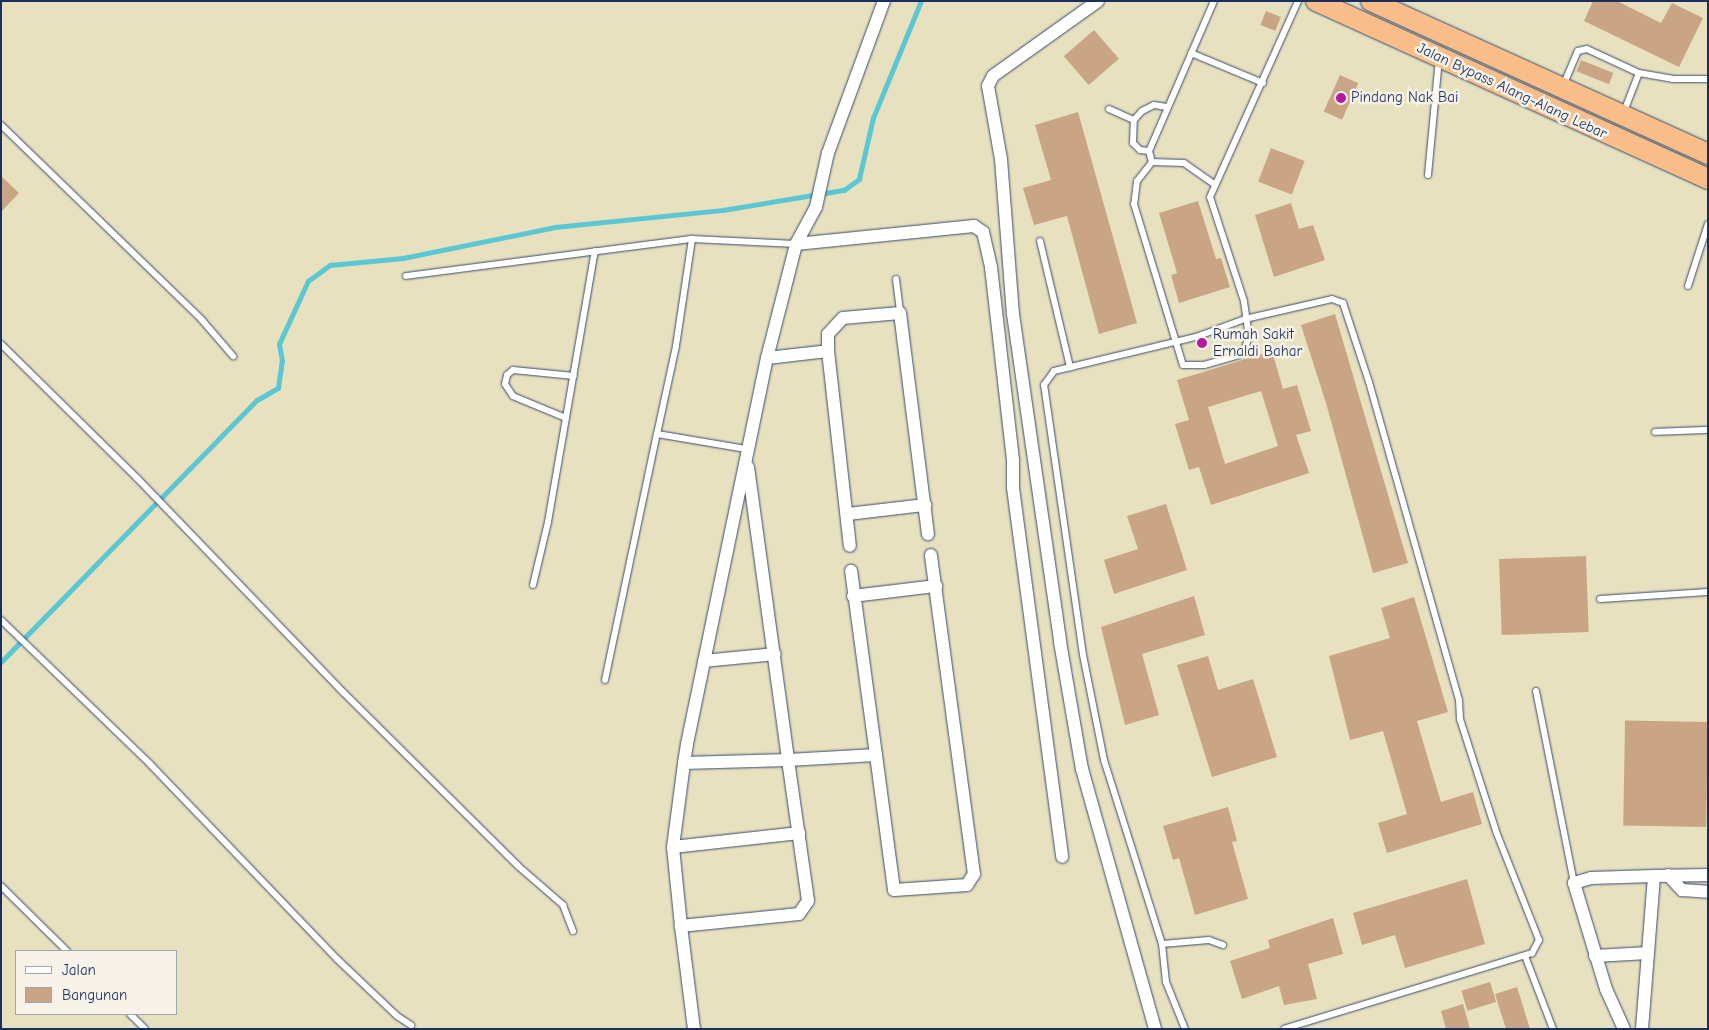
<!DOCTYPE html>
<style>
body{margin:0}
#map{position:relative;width:1709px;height:1030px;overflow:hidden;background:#e7e1bf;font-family:"Comic Neue",sans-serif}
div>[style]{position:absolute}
.stream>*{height:4.5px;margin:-2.25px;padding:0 2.25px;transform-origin:2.25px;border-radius:2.25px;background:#5bc7d3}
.building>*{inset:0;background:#c9a586;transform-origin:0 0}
.roads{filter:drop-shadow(0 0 1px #3a4a6d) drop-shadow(0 0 1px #3a4a6d)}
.service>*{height:6px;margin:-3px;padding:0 3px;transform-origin:3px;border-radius:3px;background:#fff}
.minor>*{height:12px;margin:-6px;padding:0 6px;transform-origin:6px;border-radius:6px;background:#fff}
.trunk>*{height:20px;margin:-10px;padding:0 10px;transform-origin:10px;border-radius:10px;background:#f8bd88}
.dots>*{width:14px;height:14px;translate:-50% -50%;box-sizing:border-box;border:2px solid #f7f3e8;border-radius:50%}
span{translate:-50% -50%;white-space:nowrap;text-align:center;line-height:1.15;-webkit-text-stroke:5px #f7f3e8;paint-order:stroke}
.street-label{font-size:15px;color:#1b2f5e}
.poi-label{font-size:15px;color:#1b2f5e}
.left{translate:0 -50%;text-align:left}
.frame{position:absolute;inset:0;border:2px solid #1b2f5e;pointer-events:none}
.legend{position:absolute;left:15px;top:950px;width:162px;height:65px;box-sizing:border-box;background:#f7f3e8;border:1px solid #9fa5b1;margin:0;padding:6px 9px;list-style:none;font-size:15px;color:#1b2f5e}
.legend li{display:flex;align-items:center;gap:10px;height:25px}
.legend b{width:25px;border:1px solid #9fa5b1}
</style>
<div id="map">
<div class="stream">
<i style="left:1px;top:662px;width:366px;rotate:-45.7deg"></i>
<i style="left:257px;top:400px;width:24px;rotate:-30deg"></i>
<i style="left:278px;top:388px;width:27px;rotate:-82deg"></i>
<i style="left:282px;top:361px;width:17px;rotate:-100deg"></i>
<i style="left:279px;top:344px;width:69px;rotate:-65.3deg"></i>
<i style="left:308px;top:281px;width:27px;rotate:-36deg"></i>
<i style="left:330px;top:265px;width:73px;rotate:-5.5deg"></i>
<i style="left:403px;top:258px;width:155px;rotate:-11.5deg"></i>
<i style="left:555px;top:227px;width:169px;rotate:-5.8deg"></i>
<i style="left:723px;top:210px;width:123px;rotate:-9.4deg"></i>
<i style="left:844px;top:190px;width:19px;rotate:-36deg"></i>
<i style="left:859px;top:179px;width:63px;rotate:-77.1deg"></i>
<i style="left:873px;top:118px;width:126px;rotate:-67.7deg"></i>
</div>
<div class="building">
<i style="clip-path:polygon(1593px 1px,1617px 1px,1661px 23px,1672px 3px,1703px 18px,1679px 67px,1584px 21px)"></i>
<i style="left:1266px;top:11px;width:16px;height:15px;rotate:22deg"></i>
<i style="left:1094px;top:30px;width:38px;height:40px;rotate:49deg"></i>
<i style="left:1581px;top:60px;width:35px;height:12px;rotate:22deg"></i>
<i style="left:1340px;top:75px;width:20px;height:40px;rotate:24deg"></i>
<i style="clip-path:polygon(1078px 112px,1137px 323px,1099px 334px,1067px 216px,1034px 225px,1023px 188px,1051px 180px,1035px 125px)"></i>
<i style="left:1271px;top:148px;width:36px;height:36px;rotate:21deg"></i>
<i style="clip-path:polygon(1px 176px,19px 193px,1px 212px)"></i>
<i style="clip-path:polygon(1198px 201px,1216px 259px,1221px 258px,1230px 287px,1179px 303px,1171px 275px,1177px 273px,1159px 213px)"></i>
<i style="clip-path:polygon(1291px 203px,1299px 229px,1313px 225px,1325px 260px,1274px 277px,1255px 215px)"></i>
<i style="clip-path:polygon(1335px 314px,1408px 563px,1373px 573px,1326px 403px,1301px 325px)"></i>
<i style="clip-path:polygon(evenodd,1272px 351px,1283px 389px,1297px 385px,1311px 431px,1296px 435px,1309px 473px,1211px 505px,1199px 467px,1189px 470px,1175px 424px,1189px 420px,1177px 380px,1272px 351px,1261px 391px,1278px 446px,1225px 464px,1208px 407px,1261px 391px)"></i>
<i style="clip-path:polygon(1166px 504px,1187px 570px,1114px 594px,1104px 560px,1138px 549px,1127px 516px)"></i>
<i style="left:1586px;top:556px;width:76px;height:87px;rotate:88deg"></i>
<i style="clip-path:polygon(1194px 596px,1205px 635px,1142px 654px,1159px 715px,1125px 725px,1101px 627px)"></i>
<i style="clip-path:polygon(1414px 597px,1448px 712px,1417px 721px,1431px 769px,1441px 802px,1473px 792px,1482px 824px,1387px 853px,1378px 823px,1407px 814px,1383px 731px,1350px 740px,1329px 656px,1390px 638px,1381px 608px)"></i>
<i style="clip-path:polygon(1208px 656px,1218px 690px,1253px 679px,1277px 757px,1212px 777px,1177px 665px)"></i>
<i style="left:1708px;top:722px;width:105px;height:83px;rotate:91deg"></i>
<i style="clip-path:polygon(1228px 807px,1237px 841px,1232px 842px,1248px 899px,1195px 915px,1179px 858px,1173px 860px,1163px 826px)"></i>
<i style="clip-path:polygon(1467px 879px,1485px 944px,1405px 968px,1395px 935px,1362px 945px,1353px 913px)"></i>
<i style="clip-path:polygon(1333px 918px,1343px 954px,1308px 964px,1317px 999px,1284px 1005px,1279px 986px,1242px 999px,1230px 961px,1270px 948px,1268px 940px)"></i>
<i style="left:1490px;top:982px;width:21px;height:30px;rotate:73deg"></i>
<i style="clip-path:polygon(1517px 987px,1530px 1029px,1506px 1029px,1495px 994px)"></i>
<i style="clip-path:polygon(1463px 1004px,1470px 1029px,1446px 1029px,1441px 1011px)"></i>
</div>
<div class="roads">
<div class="service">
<i style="left:1214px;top:1px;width:163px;rotate:113.4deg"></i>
<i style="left:1149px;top:151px;width:11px;rotate:75deg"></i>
<i style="left:1152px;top:162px;width:32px;rotate:2deg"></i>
<i style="left:1184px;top:163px;width:38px;rotate:35deg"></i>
<i style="left:1191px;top:53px;width:78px;rotate:22.6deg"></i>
<i style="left:1563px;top:86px;width:38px;rotate:-67deg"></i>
<i style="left:1578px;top:51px;width:9px;rotate:-13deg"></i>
<i style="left:1587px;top:49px;width:57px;rotate:24.8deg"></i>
<i style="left:1109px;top:109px;width:27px;rotate:24deg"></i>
<i style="left:1623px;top:114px;width:44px;rotate:-68.7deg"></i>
<i style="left:1639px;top:73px;width:35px;rotate:10deg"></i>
<i style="left:1673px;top:79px;width:35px"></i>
<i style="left:1px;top:125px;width:280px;rotate:44.1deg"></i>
<i style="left:202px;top:320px;width:48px;rotate:49.3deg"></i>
<i style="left:1149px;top:151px;width:9px;rotate:-174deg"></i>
<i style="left:1140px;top:150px;width:10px;rotate:-135deg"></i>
<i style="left:1133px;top:143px;width:23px;rotate:-88deg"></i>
<i style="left:1134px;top:120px;width:12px;rotate:-48deg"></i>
<i style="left:1142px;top:111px;width:13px;rotate:-27deg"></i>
<i style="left:1154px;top:105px;width:13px;rotate:9deg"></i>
<i style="left:1152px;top:162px;width:24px;rotate:128deg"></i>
<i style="left:1137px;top:181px;width:23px;rotate:97deg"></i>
<i style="left:1134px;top:204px;width:168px;rotate:73.1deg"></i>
<i style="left:1183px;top:365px;width:21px"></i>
<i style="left:1204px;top:365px;width:41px;rotate:-15.8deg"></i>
<i style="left:1243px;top:354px;width:18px;rotate:-71deg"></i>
<i style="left:1249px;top:337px;width:36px;rotate:-98deg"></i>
<i style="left:1244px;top:301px;width:109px;rotate:-108.1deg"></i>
<i style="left:1210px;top:197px;width:215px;rotate:-65.8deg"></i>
<i style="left:1428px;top:175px;width:117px;rotate:-84.6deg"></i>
<i style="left:1040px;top:241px;width:130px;rotate:76.6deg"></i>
<i style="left:406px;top:276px;width:288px;rotate:-7.4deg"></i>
<i style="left:896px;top:279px;width:34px;rotate:83deg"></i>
<i style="left:1688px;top:286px;width:65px;rotate:-72.1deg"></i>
<i style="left:1px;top:344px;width:191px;rotate:44.6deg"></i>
<i style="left:137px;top:478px;width:298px;rotate:46.1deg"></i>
<i style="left:344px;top:693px;width:245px;rotate:44.8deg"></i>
<i style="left:518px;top:866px;width:60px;rotate:40.9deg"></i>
<i style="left:563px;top:905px;width:28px;rotate:69deg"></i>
<i style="left:566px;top:418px;width:57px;rotate:-157.5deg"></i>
<i style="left:513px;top:396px;width:14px;rotate:-124deg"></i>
<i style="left:505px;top:384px;width:9px;rotate:-77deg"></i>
<i style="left:507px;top:375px;width:8px;rotate:-40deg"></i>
<i style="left:513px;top:370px;width:61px;rotate:5.6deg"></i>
<i style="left:1655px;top:432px;width:53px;rotate:-2.2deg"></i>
<i style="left:746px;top:449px;width:90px;rotate:-170.4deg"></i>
<i style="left:657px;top:434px;width:90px;rotate:-77.8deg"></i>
<i style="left:676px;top:346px;width:108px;rotate:-81.5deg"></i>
<i style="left:692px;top:239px;width:104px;rotate:2.8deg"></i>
<i style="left:533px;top:585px;width:65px;rotate:-76.6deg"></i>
<i style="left:548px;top:522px;width:275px;rotate:-80.2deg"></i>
<i style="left:1600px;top:599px;width:108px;rotate:-3.7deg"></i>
<i style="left:1px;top:620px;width:207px;rotate:44deg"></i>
<i style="left:150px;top:764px;width:270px;rotate:46.2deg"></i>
<i style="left:337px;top:959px;width:83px;rotate:43.5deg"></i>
<i style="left:397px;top:1016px;width:17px;rotate:33deg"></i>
<i style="left:605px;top:680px;width:251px;rotate:-78.1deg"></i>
<i style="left:1536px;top:691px;width:196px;rotate:78.8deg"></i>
<i style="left:1px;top:886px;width:93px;rotate:44.6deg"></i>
<i style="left:1162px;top:944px;width:47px;rotate:-4.9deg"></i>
<i style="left:1209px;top:940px;width:15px;rotate:20deg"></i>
<i style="left:1525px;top:956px;width:78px;rotate:69deg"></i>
<i style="left:130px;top:1014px;width:21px;rotate:45deg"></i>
<i style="left:1185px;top:1029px;width:51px;rotate:-112deg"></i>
<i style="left:1166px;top:982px;width:38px;rotate:-96deg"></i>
<i style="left:1162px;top:944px;width:193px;rotate:-107.5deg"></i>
<i style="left:1104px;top:760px;width:107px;rotate:-101.3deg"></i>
<i style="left:1083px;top:655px;width:273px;rotate:-98.2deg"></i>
<i style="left:1044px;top:385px;width:17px;rotate:-54deg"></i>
<i style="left:1054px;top:371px;width:146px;rotate:-13.5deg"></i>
<i style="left:1196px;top:337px;width:52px;rotate:-20.2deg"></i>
<i style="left:1245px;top:319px;width:89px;rotate:-12.9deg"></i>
<i style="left:1332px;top:299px;width:12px;rotate:20deg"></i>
<i style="left:1343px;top:303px;width:83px;rotate:71.8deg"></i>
<i style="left:1369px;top:382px;width:330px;rotate:74.2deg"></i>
<i style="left:1459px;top:700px;width:19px;rotate:87deg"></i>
<i style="left:1460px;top:719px;width:121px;rotate:72.2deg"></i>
<i style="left:1497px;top:834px;width:114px;rotate:68.4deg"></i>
<i style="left:1539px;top:940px;width:15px;rotate:118deg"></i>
<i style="left:1532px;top:953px;width:259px;rotate:163deg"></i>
</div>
<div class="minor">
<i style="left:1098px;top:1px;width:129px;rotate:144.5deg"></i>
<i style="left:993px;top:76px;width:11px;rotate:117deg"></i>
<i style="left:988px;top:86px;width:74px;rotate:79.9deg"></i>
<i style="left:1001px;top:159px;width:155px;rotate:85.6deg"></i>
<i style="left:1013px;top:314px;width:331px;rotate:81.8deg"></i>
<i style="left:1060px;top:642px;width:129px;rotate:80.2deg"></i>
<i style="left:1082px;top:769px;width:270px;rotate:74.3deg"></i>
<i style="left:796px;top:244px;width:179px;rotate:-5.8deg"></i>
<i style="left:974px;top:226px;width:11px;rotate:34deg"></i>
<i style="left:983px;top:232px;width:36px;rotate:77deg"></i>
<i style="left:991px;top:267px;width:194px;rotate:83.5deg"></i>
<i style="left:1013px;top:460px;width:28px;rotate:90deg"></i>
<i style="left:1013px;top:488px;width:372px;rotate:82.4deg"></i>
<i style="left:828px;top:351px;width:17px;rotate:-90deg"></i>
<i style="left:828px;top:334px;width:22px;rotate:-47deg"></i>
<i style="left:843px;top:318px;width:57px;rotate:-5deg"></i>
<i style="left:900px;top:313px;width:223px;rotate:82.8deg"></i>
<i style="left:767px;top:358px;width:61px;rotate:-6.5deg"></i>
<i style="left:828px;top:351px;width:196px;rotate:83.6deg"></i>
<i style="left:748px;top:467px;width:296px;rotate:82.2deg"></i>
<i style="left:788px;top:760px;width:88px;rotate:-3.3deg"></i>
<i style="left:876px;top:755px;width:186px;rotate:-97.7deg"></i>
<i style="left:848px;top:514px;width:78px;rotate:-6.7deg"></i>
<i style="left:853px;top:596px;width:84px;rotate:-6.9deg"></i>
<i style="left:704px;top:661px;width:71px;rotate:-5.6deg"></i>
<i style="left:876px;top:755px;width:136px;rotate:82.4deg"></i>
<i style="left:894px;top:890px;width:73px;rotate:-3.9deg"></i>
<i style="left:967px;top:885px;width:13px;rotate:-58deg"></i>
<i style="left:974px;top:874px;width:322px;rotate:-97.7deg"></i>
<i style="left:684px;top:763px;width:104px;rotate:-1.7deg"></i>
<i style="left:788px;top:760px;width:142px;rotate:81.9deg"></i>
<i style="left:808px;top:901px;width:16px;rotate:125deg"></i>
<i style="left:799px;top:914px;width:119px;rotate:174.2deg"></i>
<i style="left:681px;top:926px;width:79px;rotate:-95.8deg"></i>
<i style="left:673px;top:847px;width:85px;rotate:-82.5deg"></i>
<i style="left:684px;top:763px;width:19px;rotate:-81deg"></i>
<i style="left:687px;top:744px;width:394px;rotate:-78.3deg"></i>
<i style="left:767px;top:358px;width:118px;rotate:-75.7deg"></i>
<i style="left:796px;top:244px;width:42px;rotate:-61.6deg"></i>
<i style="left:816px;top:207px;width:55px;rotate:-77.5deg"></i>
<i style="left:828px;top:153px;width:162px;rotate:-69.8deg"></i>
<i style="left:673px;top:847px;width:127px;rotate:-6.3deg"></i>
<i style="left:1668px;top:875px;width:21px;rotate:47deg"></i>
<i style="left:1682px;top:890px;width:26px;rotate:4deg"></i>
<i style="left:681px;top:926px;width:104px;rotate:82.8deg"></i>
<i style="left:1595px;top:956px;width:53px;rotate:-3.2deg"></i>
<i style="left:1624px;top:1029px;width:44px;rotate:-114.2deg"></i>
<i style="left:1606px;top:989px;width:111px;rotate:-106.8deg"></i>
<i style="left:1574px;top:883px;width:18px;rotate:-16deg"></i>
<i style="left:1591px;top:878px;width:63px;rotate:-1.8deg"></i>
<i style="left:1642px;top:1029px;width:153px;rotate:-85.5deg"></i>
<i style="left:1654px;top:876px;width:54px;rotate:-1.1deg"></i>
</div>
<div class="trunk">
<i style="left:1316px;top:1px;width:431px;rotate:24.4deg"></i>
<i style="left:1371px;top:1px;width:370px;rotate:24.4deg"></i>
</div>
</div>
<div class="dots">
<i style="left:1341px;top:98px;background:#b5179e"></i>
<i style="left:1202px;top:343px;background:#b5179e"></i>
</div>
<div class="street-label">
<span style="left:1512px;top:91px;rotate:25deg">Jalan Bypass Alang-Alang Lebar</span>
</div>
<div class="poi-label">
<span class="left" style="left:1351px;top:98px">Pindang Nak Bai</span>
<span class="left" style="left:1213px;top:343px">Rumah Sakit<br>Ernaldi Bahar</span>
</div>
<div class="frame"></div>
<ul class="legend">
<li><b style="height:6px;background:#fff"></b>Jalan</li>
<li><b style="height:14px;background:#c9a586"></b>Bangunan</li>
</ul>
</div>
